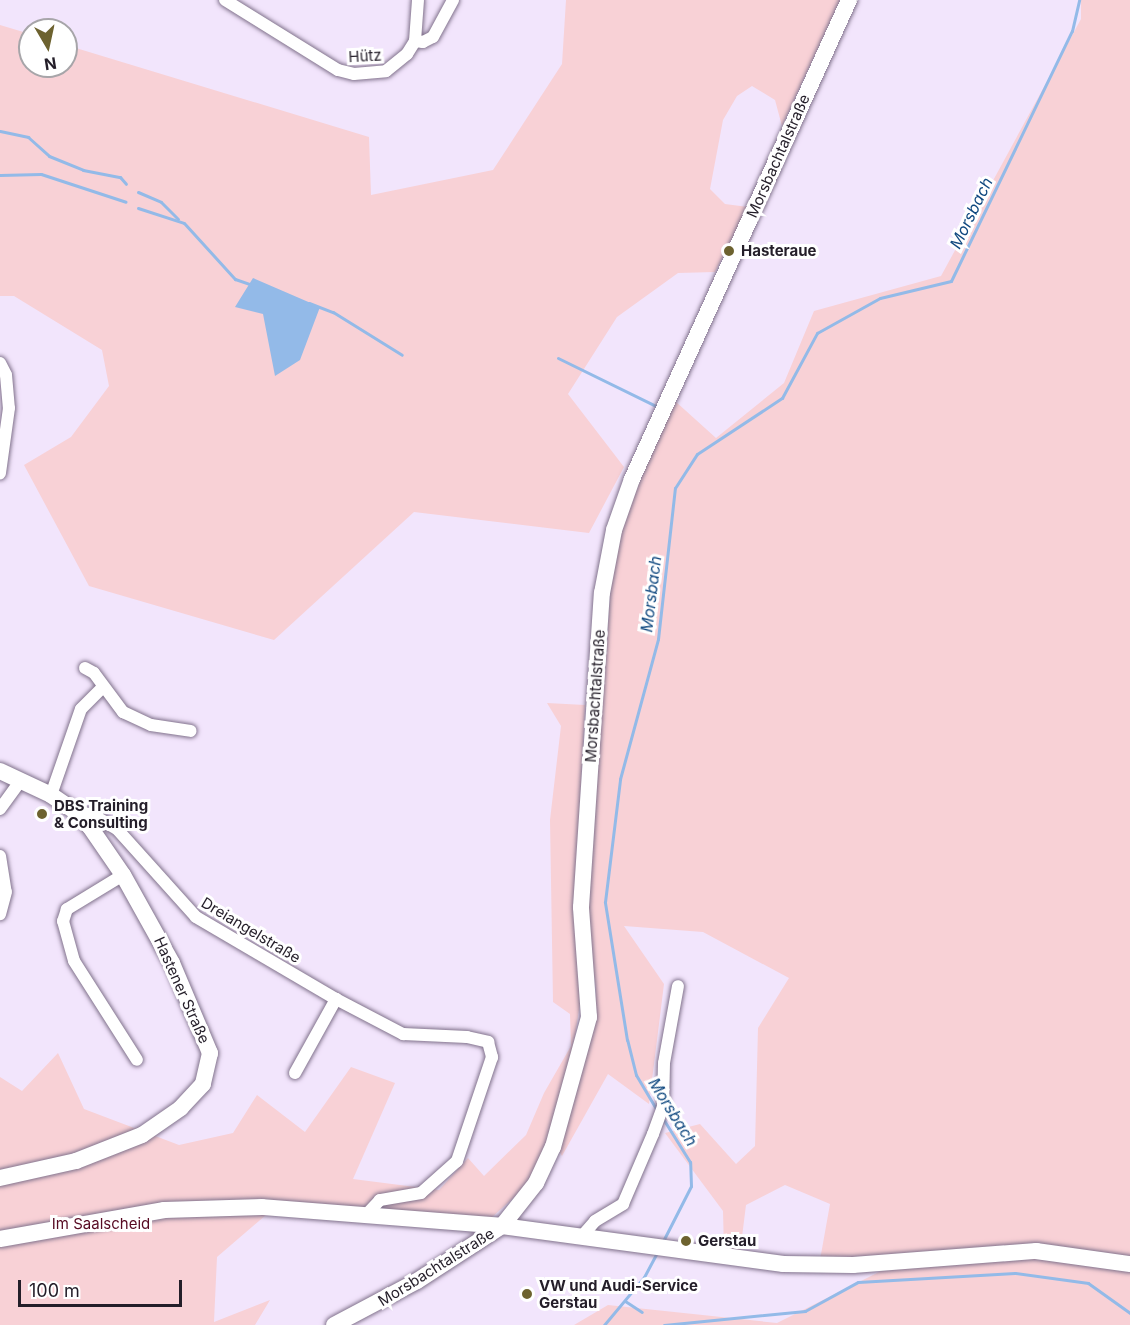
<!DOCTYPE html>
<meta charset="utf-8">
<style>
body{margin:0}
#map{position:relative;width:1130px;height:1325px;overflow:hidden;background:#f2e5fc;font-family:Inter,sans-serif}
div>[style]{position:absolute}
.green>*{inset:0;background:#f8d1d6}
.water>*{inset:0;background:#93bae8}
.stream>*{height:3px;margin:-1.5px;padding:0 1.5px;transform-origin:1.5px;border-radius:1.5px;background:#93bae8}
.roads{filter:drop-shadow(0 0 2px #81728c) drop-shadow(0 0 2px #81728c)}
.street>*{height:12px;margin:-6px;padding:0 6px;transform-origin:6px;border-radius:6px;background:#fff}
.secondary>*{height:16px;margin:-8px;padding:0 8px;transform-origin:8px;border-radius:8px;background:#fff}
.dots>*{width:16px;height:16px;translate:-50% -50%;box-sizing:border-box;border:3px solid #fff;border-radius:50%}
span{translate:-50% -50%;white-space:nowrap;text-align:center;line-height:1.15;-webkit-text-stroke:6px #fff;paint-order:stroke}
.street-label{font-size:15px;color:#241e29}
.poi-label{font-size:15px;color:#241e29;font-weight:700}
.left{translate:0 -50%;text-align:left}
.park-label{font-size:15px;color:#570a22}
.water-label{font-size:16px;color:#114980;font-style:italic}
.north{position:absolute;left:18px;top:18px;width:60px;height:60px;box-sizing:border-box;background:#fff;border:2px solid #a7a5a9;border-radius:50%;rotate:171deg;font-size:16px;font-weight:700;line-height:24px;text-align:center;color:#241e29}
.north::after{content:'';display:block;margin:auto;width:21px;height:27px;background:#6d622f;clip-path:polygon(50% 0,100% 100%,50% 72%,0 100%)}
.scale{position:absolute;left:18px;top:1280px;width:164px;height:27px;box-sizing:border-box;border:3px solid #241e29;border-top:0;padding-left:8px;font-size:18px;line-height:21px;white-space:nowrap;color:#241e29;-webkit-text-stroke:4px #fff;paint-order:stroke}
</style>
<div id="map">
<div class="green">
<i style="clip-path:polygon(566px 0,840px 0,782px 126px,775px 100px,752px 86px,737px 96px,723px 120px,710px 189px,725px 204px,748px 207px,715px 272px,678px 273px,617px 317px,568px 394px,624px 467px,589px 533px,414px 512px,274px 640px,89px 586px,24px 465px,71px 437px,109px 386px,102px 350px,14px 296px,0 296px,0 25px,30px 34px,30px 66px,66px 66px,66px 45px,369px 137px,371px 195px,493px 170px,562px 64px)"></i>
<i style="clip-path:polygon(1081px 0,1130px 0,1130px 1325px,574px 1325px,608px 1305px,777px 1323px,883px 1270px,820px 1260px,830px 1204px,785px 1185px,746px 1205px,740px 1253px,724px 1251px,723px 1211px,665px 1133px,700px 1124px,736px 1164px,755px 1146px,758px 1028px,789px 978px,703px 932px,624px 926px,664px 984px,649px 1104px,608px 1074px,562px 1156px,558px 1149px,596px 1021px,596px 988px,586px 922px,612px 572px,623px 520px,675px 401px,716px 438px,784px 383px,814px 311px,941px 276px,1081px 19px)"></i>
<i style="clip-path:polygon(547px 703px,585px 705px,574px 918px,582px 991px,572px 1055px,552px 1131px,530px 1183px,491px 1218px,273px 1209px,217px 1257px,214px 1322px,270px 1300px,255px 1325px,0 1325px,0 1077px,22px 1091px,58px 1053px,84px 1109px,179px 1145px,233px 1133px,257px 1095px,305px 1132px,351px 1067px,395px 1083px,353px 1179px,439px 1190px,468px 1158px,484px 1176px,526px 1135px,544px 1093px,571px 1046px,570px 1014px,553px 1002px,550px 820px,561px 726px)"></i>
</div>
<div class="water">
<i style="clip-path:polygon(253px 278px,320px 307px,300px 360px,275px 376px,263px 314px,235px 307px)"></i>
</div>
<div class="stream">
<i style="left:0;top:131px;width:29px;rotate:12deg"></i>
<i style="left:28px;top:137px;width:28px;rotate:42deg"></i>
<i style="left:49px;top:156px;width:37px;rotate:22deg"></i>
<i style="left:83px;top:170px;width:38px;rotate:11deg"></i>
<i style="left:120px;top:177px;width:9px;rotate:49deg"></i>
<i style="left:0;top:175px;width:41px;rotate:-1.4deg"></i>
<i style="left:41px;top:174px;width:89px;rotate:18.2deg"></i>
<i style="left:138px;top:192px;width:25px;rotate:23deg"></i>
<i style="left:161px;top:202px;width:24px;rotate:45deg"></i>
<i style="left:138px;top:208px;width:48px;rotate:18.1deg"></i>
<i style="left:184px;top:223px;width:76px;rotate:47.7deg"></i>
<i style="left:235px;top:279px;width:18px;rotate:19deg"></i>
<i style="left:309px;top:303px;width:26px;rotate:21deg"></i>
<i style="left:333px;top:312px;width:81px;rotate:31.9deg"></i>
<i style="left:558px;top:358px;width:111px;rotate:26.1deg"></i>
<i style="left:658px;top:1112px;width:43px;rotate:-120.7deg"></i>
<i style="left:636px;top:1075px;width:36px;rotate:-104deg"></i>
<i style="left:627px;top:1040px;width:140px;rotate:-99.1deg"></i>
<i style="left:605px;top:902px;width:124px;rotate:-83deg"></i>
<i style="left:620px;top:779px;width:145px;rotate:-74.8deg"></i>
<i style="left:658px;top:639px;width:152px;rotate:-83.6deg"></i>
<i style="left:675px;top:488px;width:40px;rotate:-57.1deg"></i>
<i style="left:697px;top:454px;width:102px;rotate:-33.4deg"></i>
<i style="left:782px;top:398px;width:74px;rotate:-61.7deg"></i>
<i style="left:817px;top:333px;width:72px;rotate:-29.1deg"></i>
<i style="left:880px;top:298px;width:73px;rotate:-13.5deg"></i>
<i style="left:951px;top:281px;width:278px;rotate:-64.2deg"></i>
<i style="left:1072px;top:31px;width:32px;rotate:-77deg"></i>
<i style="left:662px;top:1243px;width:64px;rotate:-63deg"></i>
<i style="left:691px;top:1186px;width:24px;rotate:-92deg"></i>
<i style="left:690px;top:1162px;width:53px;rotate:-121.9deg"></i>
<i style="left:625px;top:1301px;width:20px;rotate:33deg"></i>
<i style="left:604px;top:1325px;width:62px;rotate:-50.2deg"></i>
<i style="left:644px;top:1277px;width:26px;rotate:-62deg"></i>
<i style="left:664px;top:1325px;width:142px;rotate:-5.7deg"></i>
<i style="left:805px;top:1311px;width:60px;rotate:-28.7deg"></i>
<i style="left:858px;top:1282px;width:157px;rotate:-3.3deg"></i>
<i style="left:1015px;top:1273px;width:74px;rotate:7.8deg"></i>
<i style="left:1088px;top:1283px;width:52px;rotate:35.5deg"></i>
</div>
<div class="roads">
<div class="street">
<i style="left:225px;top:0;width:133px;rotate:31.8deg"></i>
<i style="left:338px;top:70px;width:16px;rotate:14deg"></i>
<i style="left:354px;top:74px;width:32px;rotate:-5deg"></i>
<i style="left:386px;top:71px;width:27px;rotate:-39deg"></i>
<i style="left:407px;top:54px;width:15px;rotate:-58deg"></i>
<i style="left:415px;top:41px;width:41px;rotate:-85.8deg"></i>
<i style="left:415px;top:41px;width:8px;rotate:7deg"></i>
<i style="left:423px;top:42px;width:11px;rotate:-27deg"></i>
<i style="left:433px;top:37px;width:42px;rotate:-61.6deg"></i>
<i style="left:0;top:363px;width:13px;rotate:63deg"></i>
<i style="left:6px;top:375px;width:33px;rotate:85deg"></i>
<i style="left:9px;top:408px;width:66px;rotate:97.9deg"></i>
<i style="left:85px;top:668px;width:10px;rotate:29deg"></i>
<i style="left:94px;top:673px;width:49px;rotate:53.4deg"></i>
<i style="left:123px;top:712px;width:31px;rotate:25deg"></i>
<i style="left:151px;top:725px;width:40px;rotate:8.5deg"></i>
<i style="left:51px;top:795px;width:91px;rotate:-70.8deg"></i>
<i style="left:81px;top:709px;width:30px;rotate:-45deg"></i>
<i style="left:0;top:809px;width:36px;rotate:-54deg"></i>
<i style="left:76px;top:812px;width:15px;rotate:8deg"></i>
<i style="left:91px;top:814px;width:30px;rotate:30deg"></i>
<i style="left:117px;top:829px;width:118px;rotate:48.1deg"></i>
<i style="left:196px;top:917px;width:162px;rotate:30.4deg"></i>
<i style="left:336px;top:999px;width:76px;rotate:27.6deg"></i>
<i style="left:403px;top:1034px;width:64px;rotate:2.7deg"></i>
<i style="left:467px;top:1037px;width:22px;rotate:13deg"></i>
<i style="left:488px;top:1042px;width:16px;rotate:75deg"></i>
<i style="left:492px;top:1057px;width:110px;rotate:108.6deg"></i>
<i style="left:457px;top:1161px;width:48px;rotate:138.4deg"></i>
<i style="left:421px;top:1193px;width:42px;rotate:170.3deg"></i>
<i style="left:380px;top:1200px;width:21px;rotate:133deg"></i>
<i style="left:0;top:856px;width:36px;rotate:81deg"></i>
<i style="left:6px;top:892px;width:23px;rotate:105deg"></i>
<i style="left:123px;top:875px;width:66px;rotate:148.7deg"></i>
<i style="left:67px;top:909px;width:13px;rotate:108deg"></i>
<i style="left:63px;top:921px;width:41px;rotate:74.6deg"></i>
<i style="left:74px;top:961px;width:117px;rotate:57.5deg"></i>
<i style="left:295px;top:1073px;width:85px;rotate:-61deg"></i>
<i style="left:583px;top:1235px;width:18px;rotate:-49deg"></i>
<i style="left:595px;top:1221px;width:33px;rotate:-31deg"></i>
<i style="left:623px;top:1204px;width:76px;rotate:-66.8deg"></i>
<i style="left:653px;top:1134px;width:29px;rotate:-70deg"></i>
<i style="left:663px;top:1107px;width:44px;rotate:-88.7deg"></i>
<i style="left:664px;top:1063px;width:78px;rotate:-79.7deg"></i>
</div>
<div class="secondary">
<i style="left:0;top:771px;width:56px;rotate:25.2deg"></i>
<i style="left:51px;top:795px;width:30px;rotate:34deg"></i>
<i style="left:76px;top:812px;width:21px;rotate:47deg"></i>
<i style="left:90px;top:827px;width:58px;rotate:55.5deg"></i>
<i style="left:123px;top:875px;width:101px;rotate:60.9deg"></i>
<i style="left:172px;top:963px;width:98px;rotate:67.1deg"></i>
<i style="left:210px;top:1053px;width:32px;rotate:103deg"></i>
<i style="left:203px;top:1084px;width:33px;rotate:133deg"></i>
<i style="left:181px;top:1108px;width:47px;rotate:145.3deg"></i>
<i style="left:142px;top:1135px;width:71px;rotate:158.5deg"></i>
<i style="left:76px;top:1161px;width:78px;rotate:167.4deg"></i>
<i style="left:0;top:1239px;width:167px;rotate:-10deg"></i>
<i style="left:164px;top:1210px;width:98px;rotate:-1.8deg"></i>
<i style="left:262px;top:1207px;width:241px;rotate:4.5deg"></i>
<i style="left:502px;top:1226px;width:284px;rotate:7.7deg"></i>
<i style="left:783px;top:1264px;width:70px;rotate:0.8deg"></i>
<i style="left:853px;top:1265px;width:184px;rotate:-4.4deg"></i>
<i style="left:1036px;top:1251px;width:95px;rotate:7.9deg"></i>
<i style="left:334px;top:1325px;width:94px;rotate:-27.9deg"></i>
<i style="left:417px;top:1281px;width:101px;rotate:-32.9deg"></i>
<i style="left:502px;top:1226px;width:55px;rotate:-51.7deg"></i>
<i style="left:536px;top:1183px;width:40px;rotate:-65deg"></i>
<i style="left:553px;top:1147px;width:135px;rotate:-74.5deg"></i>
<i style="left:589px;top:1017px;width:110px;rotate:-94.2deg"></i>
<i style="left:581px;top:907px;width:315px;rotate:-86.2deg"></i>
<i style="left:602px;top:593px;width:64px;rotate:-79.2deg"></i>
<i style="left:614px;top:530px;width:54px;rotate:-70.6deg"></i>
<i style="left:632px;top:479px;width:526px;rotate:-65.63deg"></i>
</div>
</div>
<div class="dots">
<i style="left:729px;top:251px;background:#6d622f"></i>
<i style="left:42px;top:814px;background:#6d622f"></i>
<i style="left:686px;top:1241px;background:#6d622f"></i>
<i style="left:527px;top:1294px;background:#6d622f"></i>
</div>
<div class="street-label">
<span style="left:365px;top:56px;rotate:-3deg">Hütz</span>
<span style="left:778px;top:156px;rotate:-66deg">Morsbachtalstraße</span>
<span style="left:595px;top:696px;rotate:-86deg">Morsbachtalstraße</span>
<span style="left:251px;top:930px;rotate:31deg">Dreiangelstraße</span>
<span style="left:182px;top:990px;rotate:66deg">Hastener Straße</span>
<span style="left:436px;top:1267px;rotate:-32deg">Morsbachtalstraße</span>
</div>
<div class="poi-label">
<span class="left" style="left:741px;top:251px">Hasteraue</span>
<span class="left" style="left:54px;top:814px">DBS Training<br>&amp; Consulting</span>
<span class="left" style="left:698px;top:1241px">Gerstau</span>
<span class="left" style="left:539px;top:1294px">VW und Audi-Service<br>Gerstau</span>
</div>
<div class="park-label">
<span style="left:101px;top:1224px">Im Saalscheid</span>
</div>
<div class="water-label">
<span style="left:971px;top:213px;rotate:-64deg">Morsbach</span>
<span style="left:651px;top:594px;rotate:-83deg">Morsbach</span>
<span style="left:673px;top:1112px;rotate:58deg">Morsbach</span>
</div>
<div class="north">N</div>
<div class="scale">100 m</div>
</div>
